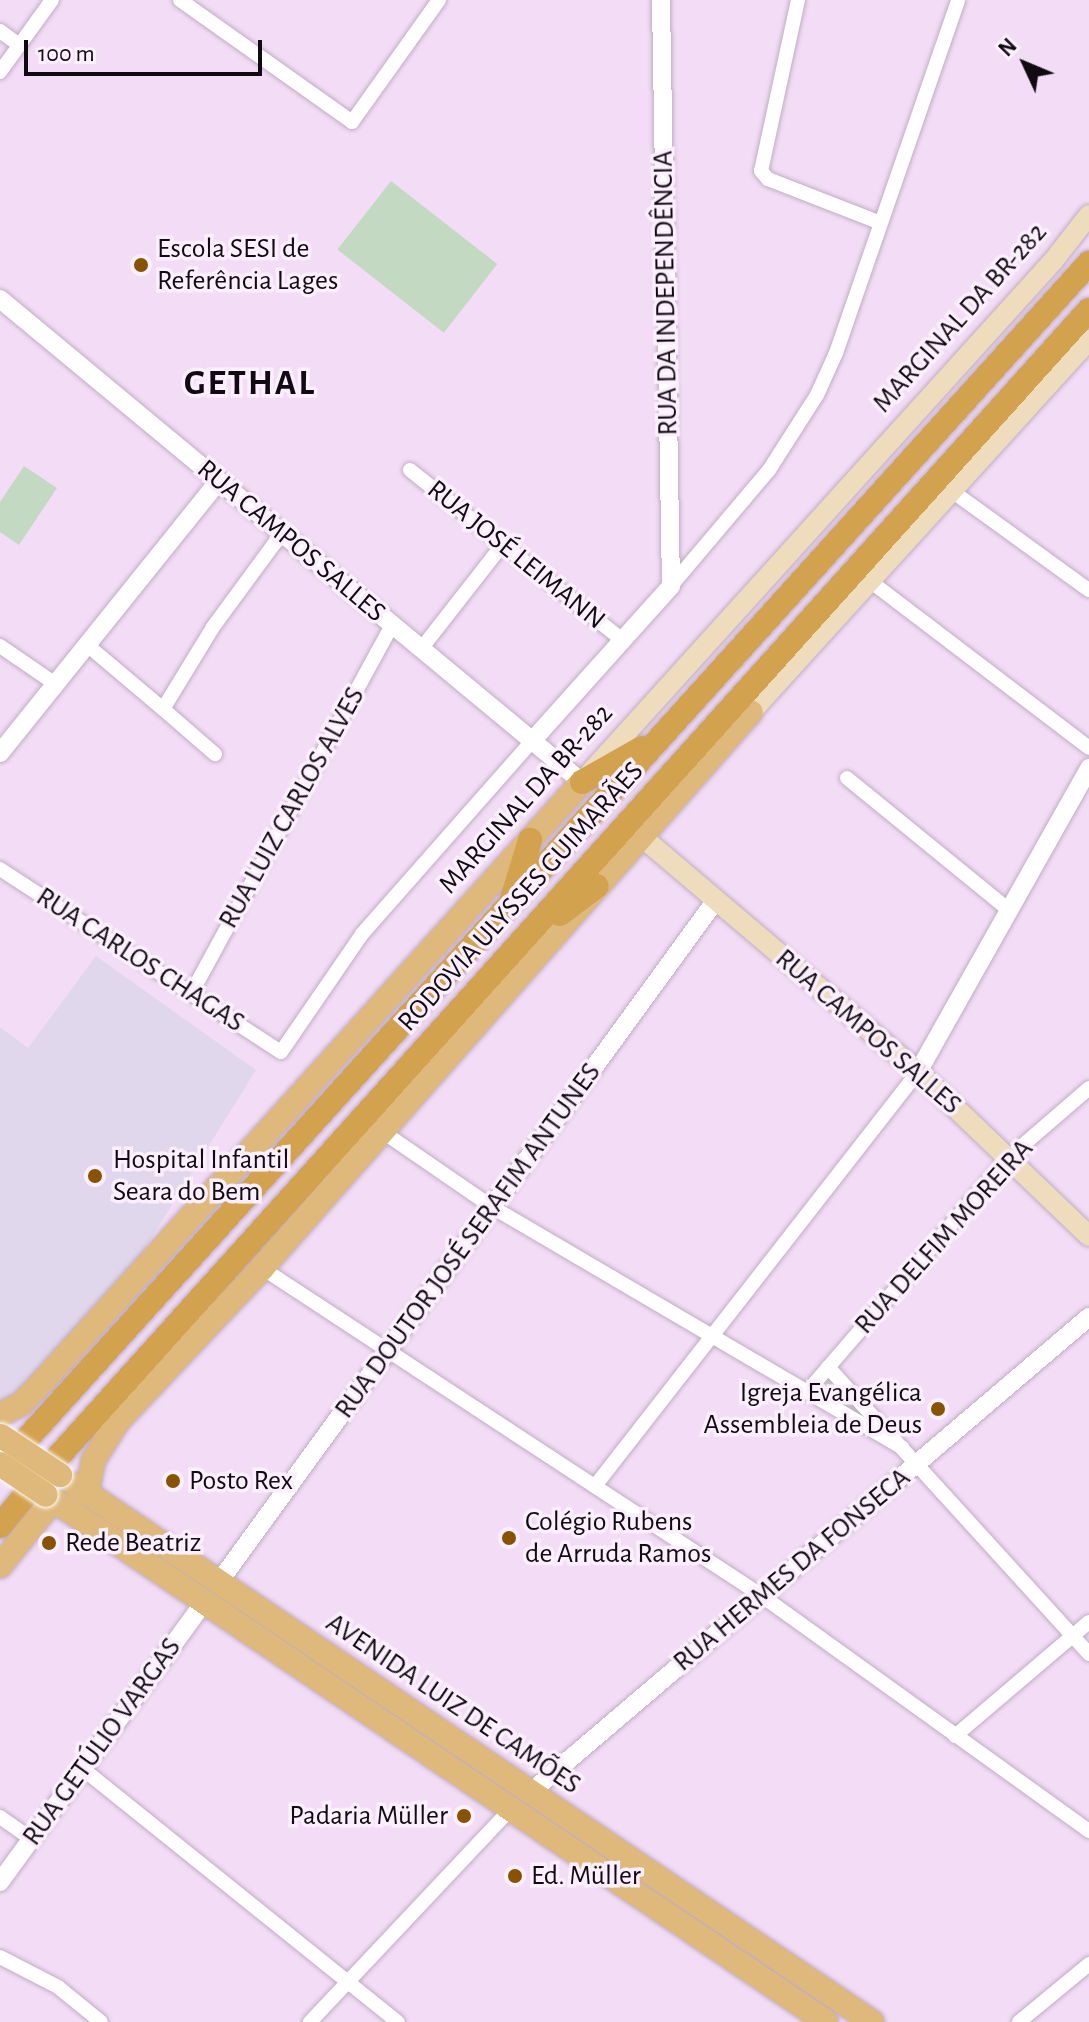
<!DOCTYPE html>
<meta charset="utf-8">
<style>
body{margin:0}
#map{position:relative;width:1089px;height:2022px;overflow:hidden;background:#f3ddf6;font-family:"Alegreya Sans",sans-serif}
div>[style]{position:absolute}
.medical>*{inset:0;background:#e0d7ed}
.green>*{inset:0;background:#c3d9c2;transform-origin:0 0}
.roads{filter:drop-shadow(0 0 2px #c0acc4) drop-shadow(0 0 2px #c0acc4)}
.minor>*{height:14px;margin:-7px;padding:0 7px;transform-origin:7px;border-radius:7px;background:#fff}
.tertiary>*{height:18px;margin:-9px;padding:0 9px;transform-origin:9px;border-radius:9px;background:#fff}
.secondary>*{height:20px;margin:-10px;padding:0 10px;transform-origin:10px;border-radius:10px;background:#eedcbd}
.primary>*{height:24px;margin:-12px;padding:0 12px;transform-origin:12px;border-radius:12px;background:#deb97b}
.trunk>*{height:24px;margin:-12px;padding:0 12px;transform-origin:12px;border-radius:12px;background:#d3a24f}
.bridges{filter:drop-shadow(0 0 2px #fff) drop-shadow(0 0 2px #fff)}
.primary-bridge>*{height:24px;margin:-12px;padding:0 12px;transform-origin:12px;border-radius:12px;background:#deb97b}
.dots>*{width:22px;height:22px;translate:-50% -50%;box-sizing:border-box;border:4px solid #fbeefd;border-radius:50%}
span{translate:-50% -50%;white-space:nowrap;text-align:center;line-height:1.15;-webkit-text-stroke:7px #fbeefd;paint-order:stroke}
.poi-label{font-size:28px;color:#110a12}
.left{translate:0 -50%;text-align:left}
.right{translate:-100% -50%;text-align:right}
.street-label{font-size:28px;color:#110a12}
.district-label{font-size:36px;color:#110a12;font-weight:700;letter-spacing:2px}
.north{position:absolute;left:985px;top:24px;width:80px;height:80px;-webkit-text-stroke:6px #fbeefd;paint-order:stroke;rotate:314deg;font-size:22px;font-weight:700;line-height:32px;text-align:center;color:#110a12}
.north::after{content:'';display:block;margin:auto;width:28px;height:36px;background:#110a12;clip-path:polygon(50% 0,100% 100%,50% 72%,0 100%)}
.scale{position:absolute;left:24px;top:40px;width:238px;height:36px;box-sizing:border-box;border:4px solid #110a12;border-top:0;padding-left:10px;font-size:24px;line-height:28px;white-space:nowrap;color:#110a12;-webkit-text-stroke:6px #fbeefd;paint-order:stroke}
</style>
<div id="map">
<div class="medical">
<i style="clip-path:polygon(96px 956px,256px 1070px,124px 1282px,30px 1390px,0 1406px,0 1027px,28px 1048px)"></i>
</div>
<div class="green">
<i style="left:391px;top:181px;width:135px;height:87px;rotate:38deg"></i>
<i style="clip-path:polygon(24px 466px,57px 488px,19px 545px,0 532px,0 502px)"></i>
<i style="clip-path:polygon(828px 1367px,902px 1448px,807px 1392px)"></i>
</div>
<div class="roads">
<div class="minor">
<i style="left:180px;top:0;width:211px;rotate:35.3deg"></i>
<i style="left:352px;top:122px;width:150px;rotate:-54.5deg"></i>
<i style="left:798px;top:0;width:175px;rotate:102.2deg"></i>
<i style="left:761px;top:171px;width:11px;rotate:49deg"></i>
<i style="left:768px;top:179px;width:121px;rotate:21.3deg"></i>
<i style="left:0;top:31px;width:24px;rotate:36deg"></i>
<i style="left:0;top:72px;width:89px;rotate:-54.2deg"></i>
<i style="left:410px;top:470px;width:272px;rotate:38.7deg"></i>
<i style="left:952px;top:491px;width:169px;rotate:35.9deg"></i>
<i style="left:870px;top:581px;width:275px;rotate:37.3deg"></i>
<i style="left:671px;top:586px;width:152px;rotate:-49.8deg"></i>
<i style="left:769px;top:470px;width:89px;rotate:-57.4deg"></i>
<i style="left:817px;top:395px;width:46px;rotate:-65.7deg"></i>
<i style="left:836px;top:353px;width:373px;rotate:-70.9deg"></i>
<i style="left:86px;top:644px;width:101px;rotate:40.2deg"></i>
<i style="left:163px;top:709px;width:96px;rotate:-58.6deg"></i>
<i style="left:213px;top:627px;width:117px;rotate:-53.7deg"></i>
<i style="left:0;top:646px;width:65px;rotate:34.4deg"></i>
<i style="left:421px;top:649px;width:133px;rotate:-52deg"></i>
<i style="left:163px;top:709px;width:69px;rotate:40.9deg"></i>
<i style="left:847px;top:778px;width:209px;rotate:39.2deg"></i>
<i style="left:0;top:869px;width:335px;rotate:33.1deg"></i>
<i style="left:281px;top:1052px;width:143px;rotate:-55.5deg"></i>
<i style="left:362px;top:934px;width:257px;rotate:-48.6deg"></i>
<i style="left:192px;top:992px;width:418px;rotate:-61.4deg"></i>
<i style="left:383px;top:1132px;width:132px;rotate:34.5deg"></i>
<i style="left:492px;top:1207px;width:476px;rotate:30.4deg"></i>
<i style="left:262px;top:1268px;width:598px;rotate:33.26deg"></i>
<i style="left:762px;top:1596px;width:403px;rotate:35.7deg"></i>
<i style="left:828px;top:1367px;width:388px;rotate:47.7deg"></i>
<i style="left:807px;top:1392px;width:308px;rotate:-49.3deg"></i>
<i style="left:1008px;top:1158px;width:107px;rotate:-40.8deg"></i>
<i style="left:595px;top:1486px;width:525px;rotate:-52.04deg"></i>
<i style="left:955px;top:1736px;width:176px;rotate:-40.4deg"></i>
<i style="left:83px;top:1769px;width:404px;rotate:38.8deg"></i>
<i style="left:0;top:1817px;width:39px;rotate:35deg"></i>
<i style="left:0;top:1957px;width:65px;rotate:27.3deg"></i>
<i style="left:58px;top:1987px;width:55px;rotate:39.1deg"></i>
<i style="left:310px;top:2022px;width:293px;rotate:-46.7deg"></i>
<i style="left:1019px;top:2022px;width:91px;rotate:-39.6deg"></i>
</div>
<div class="tertiary">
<i style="left:0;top:299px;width:756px;rotate:39.69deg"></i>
<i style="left:532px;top:741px;width:208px;rotate:-48.1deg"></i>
<i style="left:671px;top:586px;width:586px;rotate:-90.98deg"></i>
<i style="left:0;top:753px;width:349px;rotate:-51.2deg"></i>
<i style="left:918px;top:1072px;width:349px;rotate:-60.6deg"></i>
<i style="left:219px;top:1582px;width:844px;rotate:-53.92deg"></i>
<i style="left:531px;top:1792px;width:733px;rotate:-40.41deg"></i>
<i style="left:0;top:1882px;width:346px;rotate:-53.9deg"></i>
</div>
<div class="secondary">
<i style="left:751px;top:712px;width:503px;rotate:-47.74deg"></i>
<i style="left:590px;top:773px;width:692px;rotate:-47.87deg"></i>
<i style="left:1054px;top:260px;width:57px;rotate:-52.1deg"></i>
<i style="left:641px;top:836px;width:364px;rotate:40.4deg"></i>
<i style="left:918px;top:1072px;width:237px;rotate:43.8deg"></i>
</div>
<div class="primary">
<i style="left:0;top:1415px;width:24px;rotate:-28deg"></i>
<i style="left:21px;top:1404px;width:33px;rotate:-46deg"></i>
<i style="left:44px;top:1380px;width:804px;rotate:-48.02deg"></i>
<i style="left:75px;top:1485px;width:961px;rotate:33.97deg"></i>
<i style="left:87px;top:1493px;width:33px;rotate:-79deg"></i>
<i style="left:93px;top:1461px;width:47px;rotate:-58deg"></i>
<i style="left:118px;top:1421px;width:210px;rotate:-46.7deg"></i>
<i style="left:262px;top:1268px;width:740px;rotate:-48.67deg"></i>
<i style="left:46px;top:1495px;width:941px;rotate:34.04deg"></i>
<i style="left:0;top:1566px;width:85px;rotate:-51.2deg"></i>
</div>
<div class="trunk">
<i style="left:582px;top:782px;width:69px;rotate:-29.5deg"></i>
<i style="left:512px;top:899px;width:62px;rotate:-73deg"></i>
<i style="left:560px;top:914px;width:46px;rotate:-37.1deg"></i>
<i style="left:6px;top:1462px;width:1616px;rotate:-47.91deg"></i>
<i style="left:0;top:1526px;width:63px;rotate:-50.8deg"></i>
<i style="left:40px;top:1477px;width:1569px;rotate:-48.05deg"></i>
</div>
</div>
<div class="bridges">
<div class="primary-bridge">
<i style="left:1px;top:1436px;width:71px;rotate:33.5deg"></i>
<i style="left:0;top:1464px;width:55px;rotate:34deg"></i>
</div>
</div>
<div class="dots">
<i style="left:141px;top:265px;background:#885200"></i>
<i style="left:95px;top:1176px;background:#885200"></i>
<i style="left:938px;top:1409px;background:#885200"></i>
<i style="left:173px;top:1481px;background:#885200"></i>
<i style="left:509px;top:1538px;background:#885200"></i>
<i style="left:49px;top:1543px;background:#885200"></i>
<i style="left:464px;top:1816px;background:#885200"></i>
<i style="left:515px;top:1876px;background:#885200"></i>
</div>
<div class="poi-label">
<span class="left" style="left:157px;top:265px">Escola SESI de<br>Referência Lages</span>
<span class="left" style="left:113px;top:1176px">Hospital Infantil<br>Seara do Bem</span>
<span class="right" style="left:922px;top:1409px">Igreja Evangélica<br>Assembleia de Deus</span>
<span class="left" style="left:189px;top:1481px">Posto Rex</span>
<span class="left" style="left:525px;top:1538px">Colégio Rubens<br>de Arruda Ramos</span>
<span class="left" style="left:65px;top:1543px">Rede Beatriz</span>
<span class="right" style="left:448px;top:1816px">Padaria Müller</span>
<span class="left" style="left:531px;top:1876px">Ed. Müller</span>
</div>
<div class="street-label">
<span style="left:666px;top:293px;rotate:-91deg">RUA DA INDEPENDÊNCIA</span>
<span style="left:960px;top:318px;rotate:-48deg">MARGINAL DA BR-282</span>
<span style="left:291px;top:541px;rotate:40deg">RUA CAMPOS SALLES</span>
<span style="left:516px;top:555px;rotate:39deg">RUA JOSÉ LEIMANN</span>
<span style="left:526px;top:799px;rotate:-48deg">MARGINAL DA BR-282</span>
<span style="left:292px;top:808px;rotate:-61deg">RUA LUIZ CARLOS ALVES</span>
<span style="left:521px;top:897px;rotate:-48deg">RODOVIA ULYSSES GUIMARÃES</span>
<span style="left:140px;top:960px;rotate:33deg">RUA CARLOS CHAGAS</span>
<span style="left:868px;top:1032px;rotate:41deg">RUA CAMPOS SALLES</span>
<span style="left:944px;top:1237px;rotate:-48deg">RUA DELFIM MOREIRA</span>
<span style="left:468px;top:1241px;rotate:-54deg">RUA DOUTOR JOSÉ SERAFIM ANTUNES</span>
<span style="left:792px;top:1570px;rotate:-40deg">RUA HERMES DA FONSECA</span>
<span style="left:453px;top:1704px;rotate:34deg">AVENIDA LUIZ DE CAMÕES</span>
<span style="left:102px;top:1742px;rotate:-54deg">RUA GETÚLIO VARGAS</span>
</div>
<div class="district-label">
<span style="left:250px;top:384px">GETHAL</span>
</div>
<div class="north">N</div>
<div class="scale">100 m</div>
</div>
